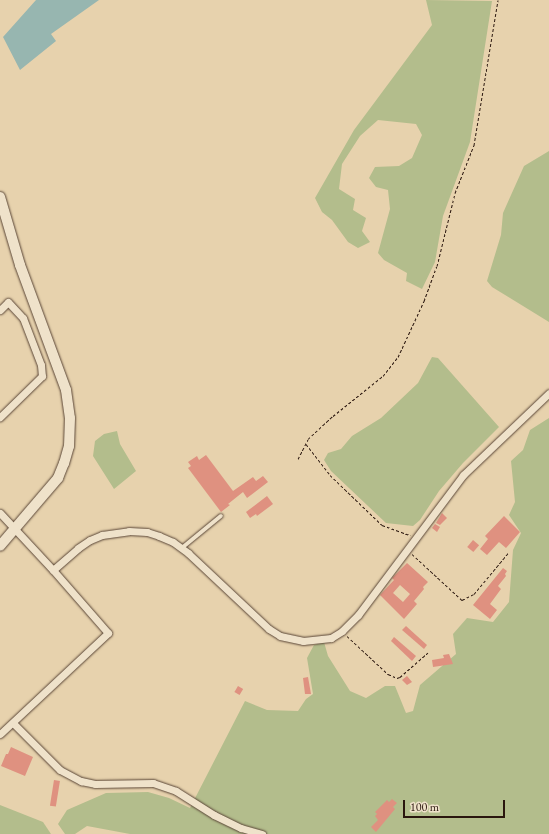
<!DOCTYPE html>
<style>
body{margin:0}
#map{position:relative;width:549px;height:834px;overflow:hidden;background:#e7d2ad;font-family:"EB Garamond",serif}
div>[style]{position:absolute}
.green>*{inset:0;background:#b3bd8c}
.water>*{inset:0;background:#97b6b0}
.building>*{inset:0;background:#df9180;transform-origin:0 0}
.path>*{height:1px;margin-top:-0.5px;transform-origin:0;background:repeating-linear-gradient(90deg,#2a160e 0 3px,transparent 0 5px)}
.roads{filter:drop-shadow(0 0 1px #594536) drop-shadow(0 0 1px #594536)}
.lane>*{height:3.5px;margin:-1.75px;padding:0 1.75px;transform-origin:1.75px;border-radius:1.75px;background:#efe2ca}
.street>*{height:7px;margin:-3.5px;padding:0 3.5px;transform-origin:3.5px;border-radius:3.5px;background:#efe2ca}
.secondary>*{height:10px;margin:-5px;padding:0 5px;transform-origin:5px;border-radius:5px;background:#efe2ca}
span{translate:-50% -50%;white-space:nowrap;text-align:center;line-height:1.15;-webkit-text-stroke:3px #efe2ca;paint-order:stroke}
.scale{position:absolute;left:403px;top:800px;width:102px;height:18px;box-sizing:border-box;border:2px solid #2a160e;border-top:0;padding-left:5px;font-size:12px;line-height:14px;white-space:nowrap;color:#2a160e;-webkit-text-stroke:3px #efe2ca;paint-order:stroke}
</style>
<div id="map">
<div class="green">
<i style="clip-path:polygon(426px 0,492px 1px,470px 142px,443px 216px,435px 262px,422px 289px,406px 281px,407px 273px,384px 260px,378px 253px,390px 209px,388px 190px,376px 187px,369px 178px,375px 167px,399px 166px,412px 158px,422px 135px,416px 124px,378px 120px,360px 136px,342px 164px,339px 189px,355px 199px,353px 210px,366px 218px,362px 231px,370px 242px,358px 248px,348px 242px,332px 220px,322px 212px,315px 198px,354px 130px,432px 25px)"></i>
<i style="clip-path:polygon(549px 151px,549px 322px,492px 287px,487px 281px,501px 235px,503px 213px,524px 166px)"></i>
<i style="clip-path:polygon(432px 357px,438px 358px,499px 427px,463px 463px,439px 491px,420px 520px,413px 526px,386px 523px,331px 471px,324px 460px,328px 453px,341px 449px,352px 436px,381px 418px,418px 383px)"></i>
<i style="clip-path:polygon(549px 418px,549px 834px,130px 834px,87px 826px,75px 834px,65px 834px,58px 824px,67px 810px,106px 793px,148px 792px,169px 798px,190px 808px,245px 701px,267px 710px,298px 711px,306px 699px,313px 694px,307px 658px,314px 645px,324px 642px,328px 656px,350px 691px,366px 698px,385px 686px,395px 686px,406px 713px,413px 711px,420px 685px,456px 654px,453px 634px,467px 618px,493px 622px,509px 602px,513px 550px,521px 533px,509px 515px,515px 502px,511px 461px,523px 450px,530px 430px)"></i>
<i style="clip-path:polygon(117px 431px,120px 444px,136px 471px,114px 489px,93px 456px,95px 441px,104px 434px)"></i>
<i style="clip-path:polygon(0 805px,43px 822px,51px 834px,0 834px)"></i>
</div>
<div class="water">
<i style="clip-path:polygon(36px 0,99px 0,51px 34px,56px 41px,20px 70px,3px 37px)"></i>
</div>
<div class="building">
<i style="clip-path:polygon(206px 455px,233px 491px,253px 477px,256px 481px,263px 476px,268px 482px,247px 498px,243px 492px,228px 504px,230px 505px,221px 512px,188px 468px,191px 466px,188px 462px,197px 456px,199px 460px)"></i>
<i style="clip-path:polygon(267px 496px,273px 504px,257px 516px,256px 514px,250px 518px,246px 512px)"></i>
<i style="clip-path:polygon(442px 513px,447px 518px,440px 525px,436px 523px)"></i>
<i style="clip-path:polygon(504px 516px,520px 532px,506px 548px,499px 542px,487px 555px,480px 549px,488px 539px,485px 536px)"></i>
<i style="clip-path:polygon(435px 524px,440px 527px,437px 532px,432px 528px)"></i>
<i style="left:473px;top:540px;width:8px;height:9px;rotate:40deg"></i>
<i style="clip-path:polygon(evenodd,407px 563px,428px 582px,423px 587px,424px 589px,414px 601px,417px 604px,404px 619px,380px 595px,394px 580px,392px 578px,407px 563px,400px 585px,410px 594px,403px 602px,393px 593px,400px 585px)"></i>
<i style="clip-path:polygon(503px 568px,507px 571px,505px 574px,506px 576px,498px 586px,501px 589px,490px 604px,497px 610px,490px 619px,473px 605px)"></i>
<i style="clip-path:polygon(406px 626px,427px 645px,424px 649px,402px 630px)"></i>
<i style="clip-path:polygon(394px 637px,416px 656px,412px 661px,391px 641px)"></i>
<i style="clip-path:polygon(449px 654px,453px 664px,433px 667px,432px 660px,444px 658px,443px 655px)"></i>
<i style="clip-path:polygon(407px 676px,412px 682px,407px 685px,402px 680px)"></i>
<i style="clip-path:polygon(308px 677px,311px 694px,305px 694px,303px 678px)"></i>
<i style="left:238px;top:686px;width:6px;height:7px;rotate:31deg"></i>
<i style="clip-path:polygon(11px 747px,33px 757px,25px 776px,1px 766px,6px 754px,8px 754px)"></i>
<i style="left:54px;top:780px;width:6px;height:26px;rotate:9deg"></i>
<i style="clip-path:polygon(392px 799px,397px 803px,393px 807px,395px 809px,376px 832px,371px 827px,378px 820px,375px 816px,377px 814px,375px 812px,387px 800px,389px 802px)"></i>
</div>
<div class="path">
<i style="left:306px;top:444px;width:39px;rotate:52deg"></i>
<i style="left:330px;top:475px;width:72px;rotate:43.9deg"></i>
<i style="left:382px;top:525px;width:30px;rotate:20deg"></i>
<i style="left:298px;top:459px;width:22px;rotate:-63deg"></i>
<i style="left:308px;top:439px;width:34px;rotate:-43deg"></i>
<i style="left:333px;top:416px;width:64px;rotate:-38.7deg"></i>
<i style="left:383px;top:376px;width:24px;rotate:-52deg"></i>
<i style="left:398px;top:357px;width:62px;rotate:-65.1deg"></i>
<i style="left:424px;top:301px;width:37px;rotate:-70deg"></i>
<i style="left:437px;top:266px;width:75px;rotate:-76.1deg"></i>
<i style="left:455px;top:193px;width:52px;rotate:-68.4deg"></i>
<i style="left:474px;top:145px;width:147px;rotate:-80.6deg"></i>
<i style="left:412px;top:554px;width:68px;rotate:42.6deg"></i>
<i style="left:462px;top:600px;width:13px;rotate:-27deg"></i>
<i style="left:474px;top:594px;width:55px;rotate:-50.2deg"></i>
<i style="left:347px;top:636px;width:56px;rotate:42.8deg"></i>
<i style="left:388px;top:674px;width:10px;rotate:24deg"></i>
<i style="left:397px;top:678px;width:3px;rotate:-18deg"></i>
<i style="left:400px;top:677px;width:37px;rotate:-41deg"></i>
</div>
<div class="roads">
<div class="lane">
<i style="left:182px;top:548px;width:50px;rotate:-39.4deg"></i>
</div>
<div class="street">
<i style="left:0;top:310px;width:11px;rotate:-45deg"></i>
<i style="left:8px;top:302px;width:22px;rotate:47deg"></i>
<i style="left:23px;top:318px;width:50px;rotate:69deg"></i>
<i style="left:41px;top:365px;width:11px;rotate:85deg"></i>
<i style="left:42px;top:376px;width:59px;rotate:135.7deg"></i>
<i style="left:0;top:513px;width:78px;rotate:47.1deg"></i>
<i style="left:13px;top:723px;width:66px;rotate:45deg"></i>
<i style="left:60px;top:770px;width:24px;rotate:28deg"></i>
<i style="left:81px;top:781px;width:14px;rotate:12deg"></i>
<i style="left:95px;top:784px;width:58px;rotate:-1deg"></i>
<i style="left:153px;top:783px;width:24px;rotate:19deg"></i>
<i style="left:176px;top:791px;width:45px;rotate:32.3deg"></i>
<i style="left:214px;top:815px;width:30px;rotate:26deg"></i>
<i style="left:241px;top:828px;width:22px;rotate:16deg"></i>
<i style="left:0;top:734px;width:148px;rotate:-43.1deg"></i>
<i style="left:108px;top:633px;width:84px;rotate:-131.1deg"></i>
<i style="left:53px;top:570px;width:33px;rotate:-41deg"></i>
<i style="left:78px;top:548px;width:14px;rotate:-34deg"></i>
<i style="left:90px;top:540px;width:13px;rotate:-23deg"></i>
<i style="left:102px;top:535px;width:27px;rotate:-8deg"></i>
<i style="left:129px;top:531px;width:18px;rotate:3deg"></i>
<i style="left:147px;top:532px;width:13px;rotate:18deg"></i>
<i style="left:159px;top:536px;width:15px;rotate:23deg"></i>
<i style="left:173px;top:542px;width:19px;rotate:36deg"></i>
<i style="left:188px;top:553px;width:111px;rotate:43.2deg"></i>
<i style="left:269px;top:629px;width:13px;rotate:32deg"></i>
<i style="left:280px;top:636px;width:24px;rotate:12deg"></i>
<i style="left:303px;top:641px;width:28px;rotate:-6deg"></i>
<i style="left:331px;top:638px;width:13px;rotate:-32deg"></i>
<i style="left:342px;top:631px;width:23px;rotate:-45deg"></i>
<i style="left:358px;top:615px;width:175px;rotate:-53.1deg"></i>
<i style="left:463px;top:475px;width:119px;rotate:-43.6deg"></i>
</div>
<div class="secondary">
<i style="left:0;top:197px;width:71px;rotate:73.6deg"></i>
<i style="left:20px;top:265px;width:133px;rotate:69.8deg"></i>
<i style="left:66px;top:390px;width:28px;rotate:82deg"></i>
<i style="left:70px;top:418px;width:28px;rotate:92deg"></i>
<i style="left:69px;top:446px;width:18px;rotate:106deg"></i>
<i style="left:64px;top:463px;width:16px;rotate:112deg"></i>
<i style="left:58px;top:478px;width:89px;rotate:130.5deg"></i>
</div>
</div>
<div class="scale">100 m</div>
</div>
